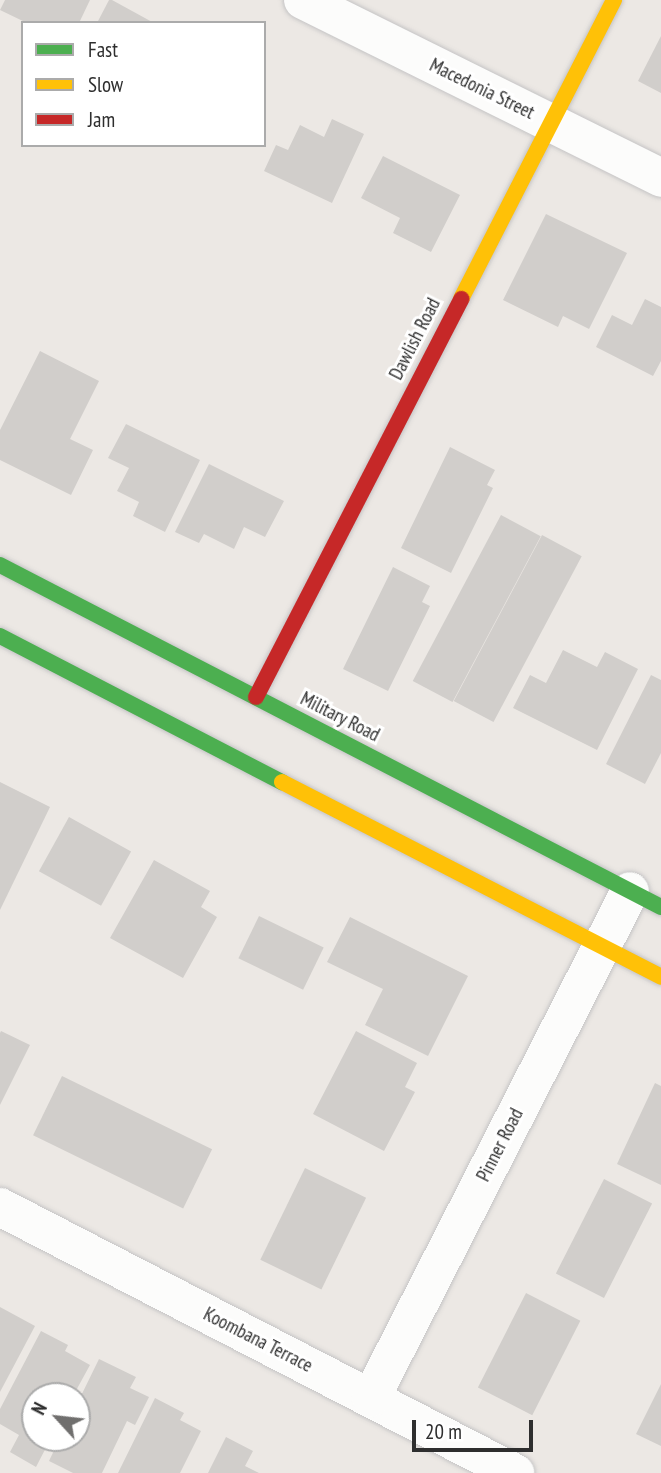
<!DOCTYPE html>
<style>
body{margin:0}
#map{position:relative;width:661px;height:1473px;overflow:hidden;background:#ece8e4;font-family:"PT Sans Narrow",sans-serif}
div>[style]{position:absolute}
.building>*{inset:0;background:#d1cecb;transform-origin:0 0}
.roads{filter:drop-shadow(0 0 2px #c5c4c5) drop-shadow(0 0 2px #c5c4c5)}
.street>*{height:38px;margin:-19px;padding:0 19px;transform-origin:19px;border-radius:19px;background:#fcfcfb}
.fast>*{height:16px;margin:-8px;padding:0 8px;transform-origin:8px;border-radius:8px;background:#4caf50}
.slow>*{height:16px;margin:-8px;padding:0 8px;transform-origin:8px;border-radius:8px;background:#ffc107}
.jam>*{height:16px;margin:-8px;padding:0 8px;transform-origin:8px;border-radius:8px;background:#c62828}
span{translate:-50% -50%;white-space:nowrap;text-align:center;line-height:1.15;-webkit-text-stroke:6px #fff;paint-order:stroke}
.street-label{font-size:19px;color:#2e2e2e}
.legend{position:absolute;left:21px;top:21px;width:245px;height:126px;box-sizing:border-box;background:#fff;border:2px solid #ababab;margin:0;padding:9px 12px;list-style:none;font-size:21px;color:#2e2e2e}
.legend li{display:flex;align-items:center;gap:14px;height:35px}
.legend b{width:35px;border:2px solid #ababab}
.north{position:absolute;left:21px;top:1382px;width:70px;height:70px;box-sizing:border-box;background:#fff;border:2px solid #ababab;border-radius:50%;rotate:297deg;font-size:19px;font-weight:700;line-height:28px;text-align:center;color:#2e2e2e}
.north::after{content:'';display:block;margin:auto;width:24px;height:32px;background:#706f6e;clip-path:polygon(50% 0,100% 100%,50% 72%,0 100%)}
.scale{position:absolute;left:412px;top:1420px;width:121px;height:32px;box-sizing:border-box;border:4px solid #2e2e2e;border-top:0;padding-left:9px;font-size:21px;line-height:24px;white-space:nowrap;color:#2e2e2e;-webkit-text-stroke:5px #fff;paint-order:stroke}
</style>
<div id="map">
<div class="building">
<i style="clip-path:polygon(5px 0,90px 0,79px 23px,27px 23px,0 10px)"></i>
<i style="clip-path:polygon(109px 0,112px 0,154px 23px,97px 23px)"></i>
<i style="clip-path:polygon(661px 36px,661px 93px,638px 81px)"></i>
<i style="clip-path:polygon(332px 119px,364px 134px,332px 203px,264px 171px,276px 145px,288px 150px,300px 125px,324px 137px)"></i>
<i style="clip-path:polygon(383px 156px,460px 195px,431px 252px,393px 233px,400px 218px,361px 198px)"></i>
<i style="clip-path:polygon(546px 214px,627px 253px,589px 329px,563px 316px,558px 327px,503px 300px)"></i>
<i style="clip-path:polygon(645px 299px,661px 307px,661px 361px,653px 376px,596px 347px,612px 315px,632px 325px)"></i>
<i style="clip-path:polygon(40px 351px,99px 381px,70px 439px,93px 450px,71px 495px,0 460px,0 430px)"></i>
<i style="clip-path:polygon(126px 424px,200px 460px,165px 532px,133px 516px,139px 502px,117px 491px,129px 468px,108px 458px)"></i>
<i style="clip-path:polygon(450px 447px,495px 470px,487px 485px,493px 488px,451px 573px,401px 548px)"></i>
<i style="clip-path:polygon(209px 464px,284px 501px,265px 537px,244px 527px,234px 549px,204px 534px,199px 543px,175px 532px)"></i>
<i style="left:501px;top:515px;width:45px;height:188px;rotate:28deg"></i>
<i style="left:542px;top:535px;width:45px;height:188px;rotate:28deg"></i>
<i style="clip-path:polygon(393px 567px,430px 586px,422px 602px,430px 606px,388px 691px,343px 669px)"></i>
<i style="clip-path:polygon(563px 650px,597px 667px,605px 652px,638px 669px,597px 750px,513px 708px,530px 675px,546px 683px)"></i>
<i style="clip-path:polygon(651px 675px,661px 680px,661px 753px,645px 784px,606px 764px)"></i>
<i style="clip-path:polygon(0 782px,50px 807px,0 910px)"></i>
<i style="left:69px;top:817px;width:71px;height:62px;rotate:29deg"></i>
<i style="clip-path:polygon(154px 860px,210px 891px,201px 907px,217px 917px,183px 978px,110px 938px)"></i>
<i style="left:259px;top:916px;width:72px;height:47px;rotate:26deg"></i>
<i style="clip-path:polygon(350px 917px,468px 976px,428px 1056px,365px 1025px,383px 989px,327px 962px)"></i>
<i style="clip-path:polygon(1px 1031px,30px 1045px,0 1105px,0 1033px)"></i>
<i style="clip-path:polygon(356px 1031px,417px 1063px,405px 1087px,415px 1092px,384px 1151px,313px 1114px)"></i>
<i style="left:62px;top:1076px;width:167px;height:66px;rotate:26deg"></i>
<i style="clip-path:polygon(655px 1083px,661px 1086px,661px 1185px,617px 1164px)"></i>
<i style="left:305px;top:1168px;width:68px;height:102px;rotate:26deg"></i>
<i style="left:604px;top:1179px;width:54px;height:106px;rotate:27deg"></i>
<i style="left:526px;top:1293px;width:61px;height:106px;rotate:27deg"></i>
<i style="clip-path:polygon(0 1307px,35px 1326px,0 1392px)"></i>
<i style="clip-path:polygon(41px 1331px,68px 1345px,65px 1351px,90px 1365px,73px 1396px,35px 1396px,35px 1438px,51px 1438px,36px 1467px,10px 1452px,19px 1435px,0 1424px,0 1409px)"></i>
<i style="clip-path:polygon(99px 1359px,136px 1377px,130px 1388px,149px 1397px,135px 1425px,127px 1421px,102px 1473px,73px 1473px,49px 1461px,60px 1438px,77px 1438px,77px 1404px)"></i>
<i style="clip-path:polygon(661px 1384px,661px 1446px,636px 1434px)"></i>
<i style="clip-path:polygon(155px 1398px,184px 1413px,180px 1420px,201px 1431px,180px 1473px,118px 1473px)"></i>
<i style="clip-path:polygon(226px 1437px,253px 1451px,245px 1466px,259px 1473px,208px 1473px)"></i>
</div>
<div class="roads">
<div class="street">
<i style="left:303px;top:0;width:400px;rotate:26.4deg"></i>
<i style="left:0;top:1207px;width:580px;rotate:27.32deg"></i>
<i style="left:371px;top:1398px;width:569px;rotate:-62.94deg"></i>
</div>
<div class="fast">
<i style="left:0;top:565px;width:744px;rotate:27.36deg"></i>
<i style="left:0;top:636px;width:318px;rotate:27.4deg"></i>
</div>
<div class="slow">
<i style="left:461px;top:299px;width:336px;rotate:-62.9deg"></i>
<i style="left:282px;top:782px;width:426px;rotate:27.2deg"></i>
</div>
<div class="jam">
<i style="left:256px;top:697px;width:448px;rotate:-62.7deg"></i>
</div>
</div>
<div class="street-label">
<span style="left:482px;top:89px;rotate:26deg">Macedonia Street</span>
<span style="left:415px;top:339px;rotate:-63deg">Dawlish Road</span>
<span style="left:340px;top:717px;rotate:27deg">Military Road</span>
<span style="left:500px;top:1145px;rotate:-63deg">Pinner Road</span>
<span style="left:258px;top:1340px;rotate:27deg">Koombana Terrace</span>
</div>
<ul class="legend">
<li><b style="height:9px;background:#4caf50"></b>Fast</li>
<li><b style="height:9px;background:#ffc107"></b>Slow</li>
<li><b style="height:9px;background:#c62828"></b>Jam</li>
</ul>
<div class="north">N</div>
<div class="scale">20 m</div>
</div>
